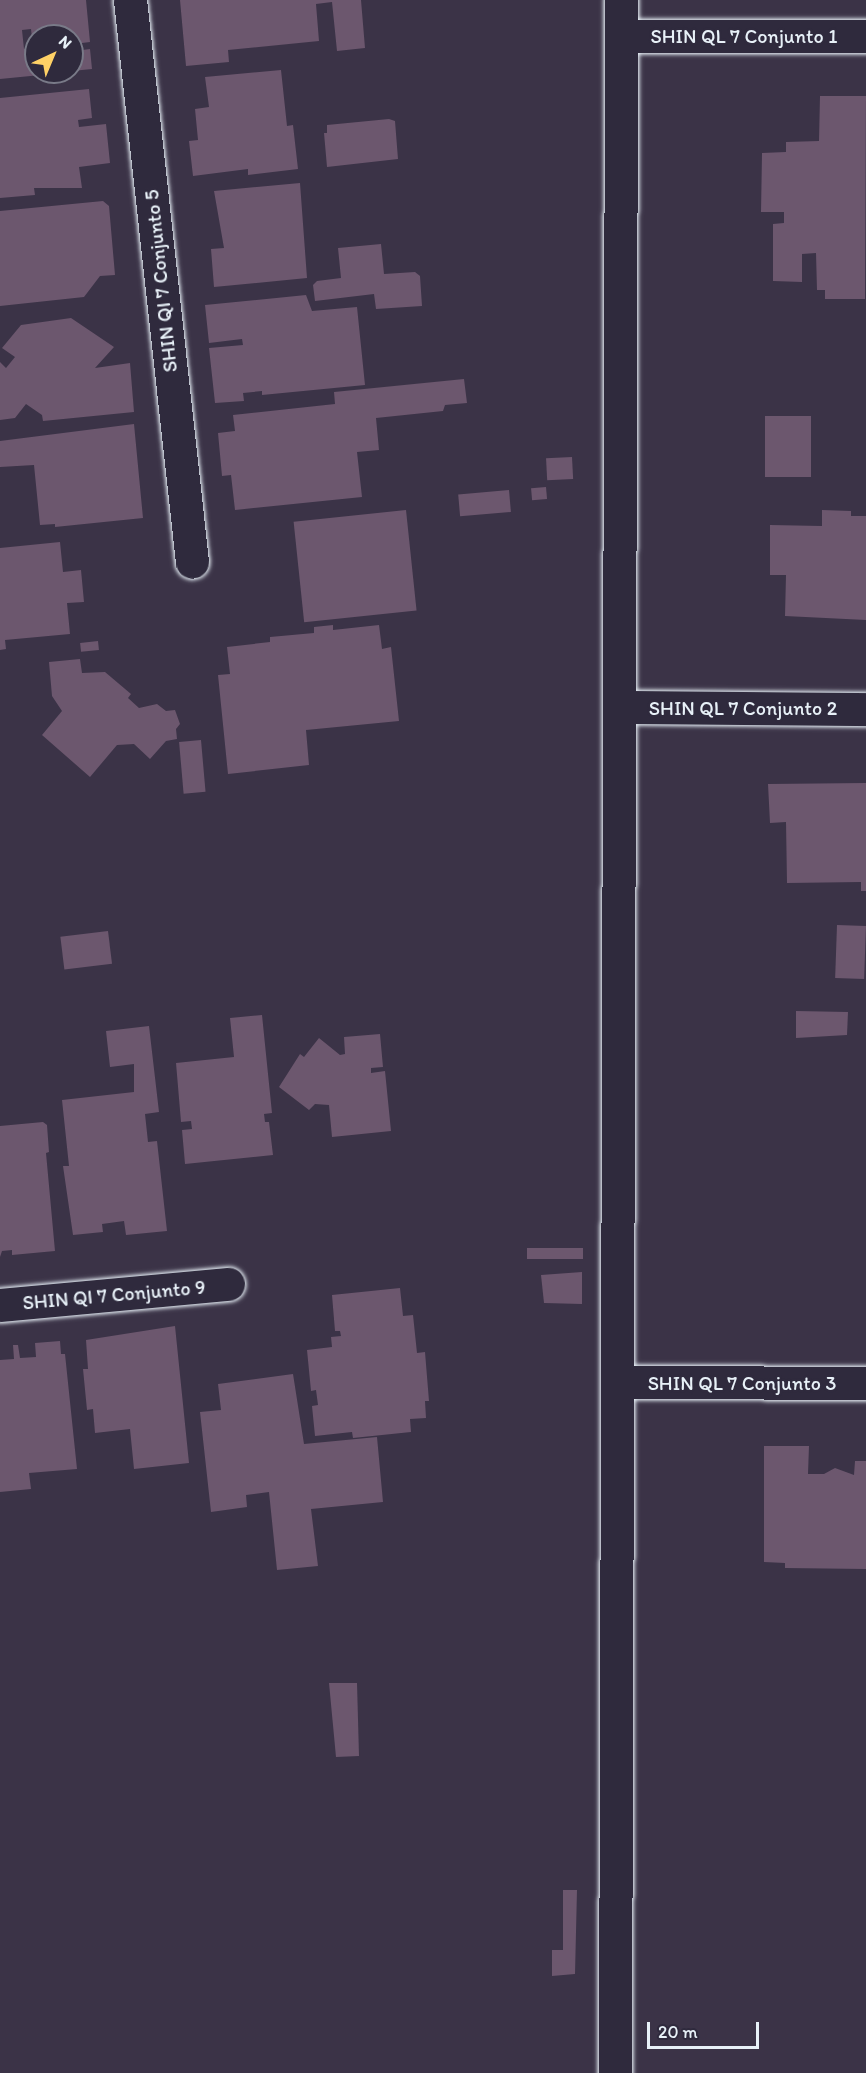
<!DOCTYPE html>
<style>
body{margin:0}
#map{position:relative;width:866px;height:2073px;overflow:hidden;background:#3b3347;font-family:Itim,sans-serif}
div>[style]{position:absolute}
.building>*{inset:0;background:#6c576e;transform-origin:0 0}
.roads{filter:drop-shadow(0 0 2px #e8f1f8) drop-shadow(0 0 2px #e8f1f8)}
.minor>*{height:33px;margin:-16.5px;padding:0 16.5px;transform-origin:16.5px;border-radius:16.5px;background:#2f2a3d}
span{translate:-50% -50%;white-space:nowrap;text-align:center;line-height:1.15;-webkit-text-stroke:5px #2f2a3d;paint-order:stroke}
.street-label{font-size:20px;color:#e8f1f8}
.north{position:absolute;left:24px;top:24px;width:60px;height:60px;box-sizing:border-box;background:#2f2a3d;border:2px solid #797a88;border-radius:50%;rotate:44deg;font-size:16px;font-weight:700;line-height:24px;text-align:center;color:#e8f1f8}
.north::after{content:'';display:block;margin:auto;width:21px;height:27px;background:#ffd166;clip-path:polygon(50% 0,100% 100%,50% 72%,0 100%)}
.scale{position:absolute;left:647px;top:2022px;width:112px;height:27px;box-sizing:border-box;border:3px solid #e8f1f8;border-top:0;padding-left:8px;font-size:18px;line-height:21px;white-space:nowrap;color:#e8f1f8;-webkit-text-stroke:4px #2f2a3d;paint-order:stroke}
</style>
<div id="map">
<div class="building">
<i style="clip-path:polygon(evenodd,0 0,86px 0,90px 42px,74px 44px,75px 51px,90px 49px,92px 69px,72px 71px,72px 36px,36px 36px,36px 72px,51px 74px,0 79px,0 0,31px 29px,33px 48px,24px 49px,22px 30px,31px 29px)"></i>
<i style="clip-path:polygon(180px 0,361px 0,365px 48px,337px 51px,332px 2px,316px 4px,319px 41px,228px 50px,229px 62px,186px 66px)"></i>
<i style="clip-path:polygon(281px 70px,287px 126px,293px 125px,298px 169px,248px 175px,248px 169px,193px 176px,189px 141px,198px 140px,195px 109px,209px 107px,205px 77px)"></i>
<i style="clip-path:polygon(89px 89px,92px 118px,78px 120px,79px 127px,106px 124px,110px 163px,79px 167px,82px 188px,34px 188px,35px 195px,0 198px,0 98px)"></i>
<i style="clip-path:polygon(820px 96px,866px 96px,865px 299px,825px 299px,825px 290px,817px 290px,816px 253px,802px 254px,802px 282px,773px 281px,773px 224px,784px 223px,784px 212px,761px 212px,762px 153px,786px 152px,786px 142px,819px 141px)"></i>
<i style="clip-path:polygon(389px 119px,395px 121px,398px 159px,327px 167px,324px 133px,327px 133px,327px 125px)"></i>
<i style="clip-path:polygon(300px 183px,307px 278px,214px 287px,211px 249px,224px 248px,214px 191px)"></i>
<i style="clip-path:polygon(103px 201px,109px 206px,115px 275px,100px 276px,84px 297px,0 306px,0 211px)"></i>
<i style="clip-path:polygon(381px 244px,384px 274px,415px 272px,420px 276px,422px 306px,376px 309px,374px 294px,315px 301px,313px 285px,317px 281px,341px 278px,338px 248px)"></i>
<i style="clip-path:polygon(306px 295px,312px 311px,357px 307px,365px 385px,262px 395px,262px 391px,243px 393px,244px 401px,215px 403px,209px 348px,243px 345px,242px 339px,209px 343px,205px 305px)"></i>
<i style="clip-path:polygon(71px 318px,114px 347px,95px 368px,130px 363px,134px 412px,43px 421px,42px 415px,26px 404px,15px 418px,0 420px,0 362px,6px 368px,15px 357px,2px 348px,21px 325px)"></i>
<i style="clip-path:polygon(464px 379px,467px 403px,445px 405px,443px 411px,376px 418px,379px 450px,357px 452px,362px 497px,235px 510px,231px 475px,222px 476px,218px 433px,235px 431px,233px 415px,335px 404px,334px 392px)"></i>
<i style="left:765px;top:416px;width:46px;height:61px"></i>
<i style="clip-path:polygon(134px 424px,143px 518px,55px 527px,55px 524px,40px 525px,34px 465px,0 467px,0 441px)"></i>
<i style="left:572px;top:457px;width:22px;height:26px;rotate:87deg"></i>
<i style="left:546px;top:487px;width:12px;height:15px;rotate:85deg"></i>
<i style="left:509px;top:490px;width:22px;height:51px;rotate:85deg"></i>
<i style="left:406px;top:510px;width:101px;height:113px;rotate:84deg"></i>
<i style="clip-path:polygon(822px 510px,851px 511px,851px 516px,866px 516px,866px 620px,785px 616px,786px 575px,770px 575px,770px 525px,822px 526px)"></i>
<i style="clip-path:polygon(60px 542px,63px 572px,81px 570px,84px 602px,67px 603px,70px 634px,5px 640px,6px 649px,0 650px,0 548px)"></i>
<i style="clip-path:polygon(333px 625px,333px 630px,379px 625px,382px 649px,391px 647px,399px 721px,306px 730px,309px 765px,228px 774px,218px 675px,230px 674px,227px 647px,270px 642px,270px 637px,314px 633px,314px 627px)"></i>
<i style="left:98px;top:641px;width:9px;height:18px;rotate:84deg"></i>
<i style="clip-path:polygon(80px 659px,82px 673px,105px 672px,131px 694px,128px 698px,139px 708px,157px 704px,166px 711px,175px 710px,180px 724px,176px 729px,177px 739px,166px 741px,150px 759px,134px 744px,117px 745px,90px 777px,42px 735px,62px 711px,52px 696px,49px 662px)"></i>
<i style="left:201px;top:740px;width:52px;height:22px;rotate:85deg"></i>
<i style="clip-path:polygon(866px 783px,866px 891px,861px 891px,861px 882px,787px 883px,786px 822px,770px 823px,768px 784px)"></i>
<i style="left:837px;top:925px;width:29px;height:53px;rotate:2deg"></i>
<i style="left:108px;top:931px;width:33px;height:48px;rotate:83deg"></i>
<i style="clip-path:polygon(796px 1011px,848px 1012px,847px 1035px,796px 1038px)"></i>
<i style="clip-path:polygon(262px 1015px,272px 1113px,264px 1114px,265px 1122px,269px 1122px,273px 1155px,185px 1164px,182px 1130px,192px 1129px,191px 1121px,181px 1122px,176px 1063px,234px 1057px,230px 1018px)"></i>
<i style="clip-path:polygon(149px 1026px,159px 1112px,145px 1114px,148px 1142px,157px 1141px,167px 1231px,126px 1235px,124px 1221px,102px 1224px,103px 1232px,73px 1235px,63px 1166px,69px 1166px,62px 1100px,134px 1092px,134px 1064px,110px 1067px,106px 1031px)"></i>
<i style="clip-path:polygon(380px 1034px,383px 1067px,371px 1068px,371px 1073px,385px 1071px,391px 1131px,332px 1137px,329px 1105px,315px 1104px,309px 1110px,279px 1087px,300px 1054px,304px 1057px,319px 1038px,340px 1055px,345px 1054px,344px 1037px)"></i>
<i style="clip-path:polygon(43px 1122px,47px 1125px,49px 1152px,46px 1153px,55px 1251px,12px 1255px,12px 1250px,2px 1251px,0 1257px,0 1126px)"></i>
<i style="left:583px;top:1248px;width:11px;height:56px;rotate:90deg"></i>
<i style="clip-path:polygon(582px 1272px,582px 1304px,544px 1303px,541px 1275px)"></i>
<i style="clip-path:polygon(400px 1288px,403px 1316px,413px 1315px,417px 1353px,425px 1352px,429px 1401px,425px 1401px,426px 1418px,410px 1419px,411px 1432px,353px 1438px,352px 1432px,315px 1436px,312px 1406px,318px 1405px,316px 1390px,311px 1391px,307px 1350px,332px 1347px,331px 1337px,341px 1336px,340px 1331px,335px 1331px,332px 1295px)"></i>
<i style="clip-path:polygon(175px 1326px,189px 1463px,134px 1469px,130px 1429px,95px 1433px,93px 1409px,87px 1410px,83px 1369px,88px 1369px,86px 1340px)"></i>
<i style="clip-path:polygon(60px 1341px,61px 1354px,65px 1354px,77px 1469px,29px 1473px,31px 1489px,0 1492px,0 1360px,14px 1359px,13px 1345px,18px 1345px,20px 1358px,36px 1357px,35px 1343px)"></i>
<i style="clip-path:polygon(293px 1374px,304px 1444px,377px 1437px,383px 1502px,311px 1509px,318px 1566px,277px 1570px,269px 1492px,246px 1495px,247px 1507px,211px 1512px,200px 1412px,221px 1410px,218px 1384px)"></i>
<i style="clip-path:polygon(764px 1446px,809px 1446px,808px 1474px,824px 1474px,835px 1468px,854px 1475px,855px 1461px,866px 1461px,866px 1569px,785px 1568px,785px 1563px,764px 1562px)"></i>
<i style="clip-path:polygon(329px 1683px,357px 1683px,359px 1756px,336px 1757px)"></i>
<i style="clip-path:polygon(563px 1890px,577px 1890px,575px 1974px,552px 1976px,552px 1950px,563px 1950px)"></i>
</div>
<div class="roads">
<div class="minor">
<i style="left:130px;top:0;width:565px;rotate:83.7deg"></i>
<i style="left:623px;top:36px;width:243px"></i>
<i style="left:620px;top:707px;width:246px;rotate:0.5deg"></i>
<i style="left:0;top:1305px;width:229px;rotate:-5.3deg"></i>
<i style="left:618px;top:1382px;width:248px;rotate:0.2deg"></i>
<i style="left:615px;top:2073px;width:2073px;rotate:-89.83deg"></i>
</div>
</div>
<div class="street-label">
<span style="left:744px;top:36px">SHIN QL 7 Conjunto 1</span>
<span style="left:161px;top:281px;rotate:-96deg">SHIN QI 7 Conjunto 5</span>
<span style="left:743px;top:708px">SHIN QL 7 Conjunto 2</span>
<span style="left:114px;top:1295px;rotate:-5deg">SHIN QI 7 Conjunto 9</span>
<span style="left:742px;top:1383px">SHIN QL 7 Conjunto 3</span>
</div>
<div class="north">N</div>
<div class="scale">20 m</div>
</div>
